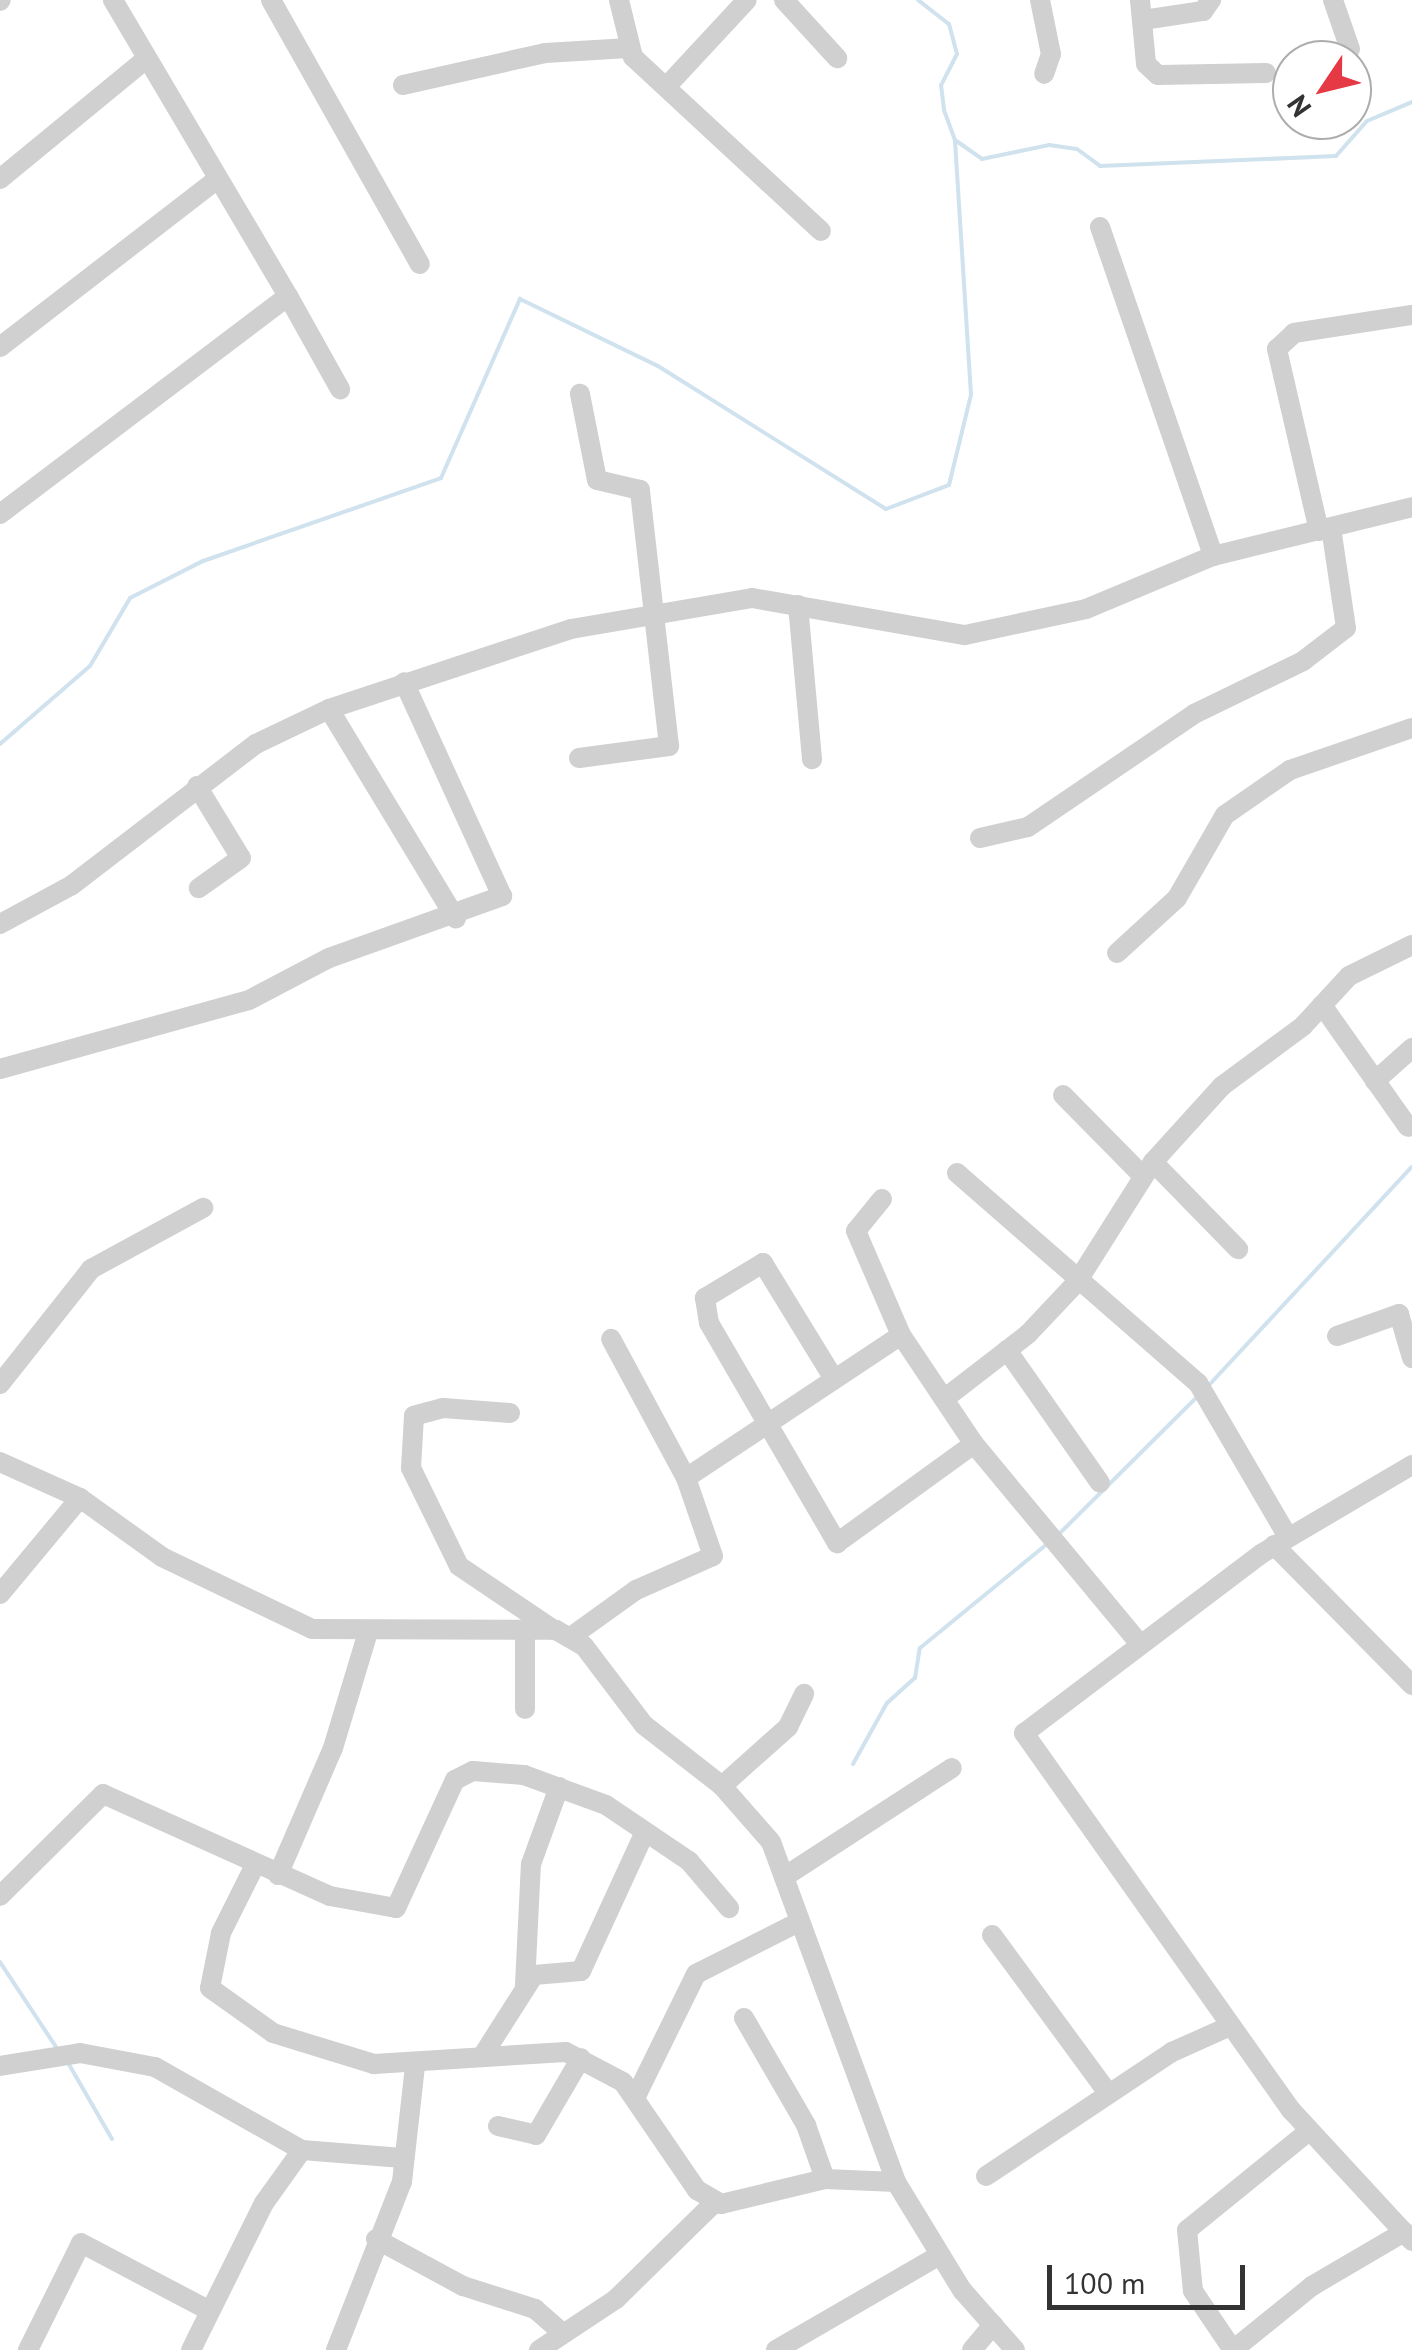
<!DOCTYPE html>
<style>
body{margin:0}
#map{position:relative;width:1412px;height:2350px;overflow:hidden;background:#fff;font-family:"PT Sans",sans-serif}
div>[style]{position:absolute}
.stream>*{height:4px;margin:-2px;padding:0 2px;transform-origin:2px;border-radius:2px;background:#cfe2ee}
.minor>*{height:20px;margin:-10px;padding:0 10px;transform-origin:10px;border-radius:10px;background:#d0d0d0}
span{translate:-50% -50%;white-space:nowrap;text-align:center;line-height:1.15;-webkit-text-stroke:10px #fff;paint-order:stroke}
.north{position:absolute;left:1272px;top:40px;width:100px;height:100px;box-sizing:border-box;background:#fff;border:2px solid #adadad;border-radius:50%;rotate:235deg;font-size:28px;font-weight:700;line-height:40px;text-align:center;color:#333}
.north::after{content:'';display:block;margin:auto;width:35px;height:45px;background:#e63946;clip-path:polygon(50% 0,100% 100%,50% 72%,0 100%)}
.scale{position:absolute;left:1047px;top:2265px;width:198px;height:45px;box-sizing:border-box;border:5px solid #333;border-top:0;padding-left:12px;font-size:30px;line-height:35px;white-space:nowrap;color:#333;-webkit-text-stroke:8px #fff;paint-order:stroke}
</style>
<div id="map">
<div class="stream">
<i style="left:918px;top:0;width:39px;rotate:38deg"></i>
<i style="left:949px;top:24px;width:31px;rotate:75deg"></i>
<i style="left:957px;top:54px;width:35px;rotate:117deg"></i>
<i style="left:941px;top:85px;width:25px;rotate:83deg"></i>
<i style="left:944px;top:110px;width:32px;rotate:70deg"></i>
<i style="left:955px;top:140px;width:33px;rotate:35deg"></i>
<i style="left:982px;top:159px;width:68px;rotate:-11.8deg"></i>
<i style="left:1049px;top:145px;width:28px;rotate:8deg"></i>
<i style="left:1077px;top:149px;width:29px;rotate:36deg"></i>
<i style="left:1100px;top:166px;width:236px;rotate:-2.4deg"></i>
<i style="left:1336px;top:156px;width:47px;rotate:-48.5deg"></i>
<i style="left:1367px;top:121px;width:49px;rotate:-22.9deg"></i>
<i style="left:0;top:744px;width:119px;rotate:-40.9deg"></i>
<i style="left:90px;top:666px;width:79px;rotate:-59.5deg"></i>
<i style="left:130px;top:598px;width:82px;rotate:-26.9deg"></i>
<i style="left:203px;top:561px;width:252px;rotate:-19.2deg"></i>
<i style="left:441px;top:478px;width:196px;rotate:-66.2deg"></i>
<i style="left:520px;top:299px;width:153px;rotate:25.9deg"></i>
<i style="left:658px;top:366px;width:269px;rotate:32.1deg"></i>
<i style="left:886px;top:509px;width:67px;rotate:-20.9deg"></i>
<i style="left:949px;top:485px;width:93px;rotate:-76.3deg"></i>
<i style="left:971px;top:395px;width:256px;rotate:-93.6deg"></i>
<i style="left:1210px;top:1384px;width:296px;rotate:-47.1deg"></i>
<i style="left:1057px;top:1536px;width:196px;rotate:-44.8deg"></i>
<i style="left:853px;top:1764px;width:70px;rotate:-60.9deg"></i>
<i style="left:887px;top:1703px;width:38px;rotate:-42deg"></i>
<i style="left:915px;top:1678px;width:30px;rotate:-81deg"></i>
<i style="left:920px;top:1648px;width:163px;rotate:-39.3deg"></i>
<i style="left:0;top:1962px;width:105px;rotate:56.6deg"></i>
<i style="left:67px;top:2061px;width:90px;rotate:60deg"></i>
</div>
<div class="minor">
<i style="left:271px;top:0;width:303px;rotate:60.6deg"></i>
<i style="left:619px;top:0;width:59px;rotate:76.2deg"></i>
<i style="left:633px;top:57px;width:256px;rotate:42.8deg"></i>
<i style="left:784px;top:0;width:79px;rotate:47.6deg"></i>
<i style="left:1040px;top:0;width:55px;rotate:78.5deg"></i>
<i style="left:1051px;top:54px;width:21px;rotate:109deg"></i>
<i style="left:1140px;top:0;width:64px;rotate:84.6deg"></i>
<i style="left:1146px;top:64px;width:16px;rotate:43deg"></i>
<i style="left:1158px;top:75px;width:108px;rotate:-1.1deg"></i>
<i style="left:1333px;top:0;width:52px;rotate:70.9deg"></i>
<i style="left:0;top:1px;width:1px;rotate:-45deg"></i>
<i style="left:1143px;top:20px;width:61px;rotate:-8.5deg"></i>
<i style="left:1203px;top:11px;width:14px;rotate:-54deg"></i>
<i style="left:403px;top:85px;width:146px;rotate:-12.7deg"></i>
<i style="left:545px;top:53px;width:84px;rotate:-3.4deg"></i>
<i style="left:667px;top:86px;width:117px;rotate:-47.1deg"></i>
<i style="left:0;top:179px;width:189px;rotate:-39.4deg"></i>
<i style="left:1100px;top:227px;width:348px;rotate:71deg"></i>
<i style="left:288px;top:296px;width:107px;rotate:60.8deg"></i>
<i style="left:0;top:347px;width:273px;rotate:-37.7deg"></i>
<i style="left:0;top:514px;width:361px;rotate:-37.1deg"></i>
<i style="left:288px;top:296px;width:344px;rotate:-120.6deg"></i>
<i style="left:1319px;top:531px;width:187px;rotate:-103deg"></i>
<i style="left:1277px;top:349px;width:23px;rotate:-43deg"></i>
<i style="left:1294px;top:333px;width:119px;rotate:-8.7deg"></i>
<i style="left:798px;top:605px;width:155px;rotate:84.8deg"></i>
<i style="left:329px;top:709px;width:245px;rotate:58.8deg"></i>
<i style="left:579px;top:758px;width:91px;rotate:-7.6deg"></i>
<i style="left:669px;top:746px;width:258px;rotate:-96.5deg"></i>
<i style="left:640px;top:490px;width:44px;rotate:-166.9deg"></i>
<i style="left:597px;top:480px;width:88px;rotate:-101.2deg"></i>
<i style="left:197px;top:786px;width:84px;rotate:58.6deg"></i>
<i style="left:241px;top:858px;width:52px;rotate:144.5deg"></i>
<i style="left:980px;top:838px;width:49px;rotate:-12.9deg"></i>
<i style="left:1028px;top:827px;width:201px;rotate:-34.2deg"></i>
<i style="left:1194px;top:714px;width:121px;rotate:-25.9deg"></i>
<i style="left:1303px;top:661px;width:54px;rotate:-37.5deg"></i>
<i style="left:1346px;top:628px;width:101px;rotate:-98.5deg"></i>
<i style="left:0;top:924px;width:82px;rotate:-28.4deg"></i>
<i style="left:72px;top:885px;width:232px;rotate:-37.5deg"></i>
<i style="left:256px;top:744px;width:81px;rotate:-25.6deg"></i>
<i style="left:329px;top:709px;width:255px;rotate:-18.3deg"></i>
<i style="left:571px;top:629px;width:184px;rotate:-9.7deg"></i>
<i style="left:752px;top:598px;width:216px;rotate:9.9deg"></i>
<i style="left:965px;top:635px;width:124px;rotate:-12.1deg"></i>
<i style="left:1086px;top:609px;width:138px;rotate:-22.7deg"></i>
<i style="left:1213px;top:556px;width:205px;rotate:-13.8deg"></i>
<i style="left:1117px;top:953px;width:81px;rotate:-42.5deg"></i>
<i style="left:1177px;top:898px;width:96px;rotate:-60deg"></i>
<i style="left:1225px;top:815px;width:79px;rotate:-34.7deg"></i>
<i style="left:1290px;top:770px;width:129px;rotate:-19deg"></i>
<i style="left:1322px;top:1005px;width:149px;rotate:54.8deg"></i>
<i style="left:0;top:1069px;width:258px;rotate:-15.5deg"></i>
<i style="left:249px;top:1000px;width:90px;rotate:-27.7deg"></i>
<i style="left:329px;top:958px;width:184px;rotate:-19.7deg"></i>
<i style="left:502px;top:896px;width:235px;rotate:-114.6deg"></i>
<i style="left:1375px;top:1081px;width:50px;rotate:-41.7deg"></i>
<i style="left:1063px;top:1095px;width:114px;rotate:45.4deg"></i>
<i style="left:1153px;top:1162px;width:122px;rotate:45.7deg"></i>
<i style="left:957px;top:1173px;width:320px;rotate:41.1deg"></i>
<i style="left:1198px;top:1383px;width:178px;rotate:59.7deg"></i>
<i style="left:882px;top:1199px;width:41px;rotate:129.1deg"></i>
<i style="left:856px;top:1231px;width:113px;rotate:66.6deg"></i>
<i style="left:901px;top:1335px;width:131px;rotate:56.2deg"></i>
<i style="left:974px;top:1444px;width:259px;rotate:50.3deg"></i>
<i style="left:1337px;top:1336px;width:66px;rotate:-19.5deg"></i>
<i style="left:1399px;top:1314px;width:46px;rotate:73.5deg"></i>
<i style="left:1007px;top:1350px;width:162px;rotate:55deg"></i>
<i style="left:834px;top:1379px;width:136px;rotate:-121.5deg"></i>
<i style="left:763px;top:1263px;width:68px;rotate:148.9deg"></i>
<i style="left:705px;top:1298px;width:25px;rotate:81deg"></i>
<i style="left:709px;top:1323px;width:255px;rotate:59.8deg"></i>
<i style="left:837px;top:1543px;width:169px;rotate:-35.9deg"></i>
<i style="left:0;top:1384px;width:147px;rotate:-51.6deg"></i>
<i style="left:91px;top:1269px;width:128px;rotate:-28.6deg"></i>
<i style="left:944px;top:1399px;width:106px;rotate:-37.7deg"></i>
<i style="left:1028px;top:1334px;width:71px;rotate:-46.7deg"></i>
<i style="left:1077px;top:1282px;width:142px;rotate:-57.7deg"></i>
<i style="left:1153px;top:1162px;width:103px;rotate:-47.8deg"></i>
<i style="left:1222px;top:1086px;width:101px;rotate:-36.5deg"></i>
<i style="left:1303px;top:1026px;width:68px;rotate:-47.4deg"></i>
<i style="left:1349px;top:976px;width:70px;rotate:-26.2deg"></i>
<i style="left:510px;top:1413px;width:67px;rotate:-175.7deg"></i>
<i style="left:443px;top:1408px;width:30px;rotate:165deg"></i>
<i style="left:414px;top:1416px;width:52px;rotate:93.3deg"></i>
<i style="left:411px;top:1468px;width:109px;rotate:63.9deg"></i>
<i style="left:459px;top:1566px;width:115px;rotate:34deg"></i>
<i style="left:0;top:1462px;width:88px;rotate:24.2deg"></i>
<i style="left:80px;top:1498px;width:101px;rotate:35.7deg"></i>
<i style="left:162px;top:1557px;width:166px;rotate:25.6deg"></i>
<i style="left:312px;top:1629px;width:244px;rotate:0.2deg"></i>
<i style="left:556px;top:1630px;width:32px;rotate:30deg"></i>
<i style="left:584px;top:1646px;width:99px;rotate:52.8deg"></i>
<i style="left:644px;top:1725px;width:99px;rotate:38deg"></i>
<i style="left:722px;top:1786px;width:74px;rotate:48.8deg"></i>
<i style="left:771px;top:1842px;width:362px;rotate:69.8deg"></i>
<i style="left:896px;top:2182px;width:127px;rotate:58.6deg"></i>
<i style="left:962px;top:2290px;width:80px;rotate:48.5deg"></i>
<i style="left:1412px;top:1465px;width:175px;rotate:149.5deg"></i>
<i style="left:1261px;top:1554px;width:297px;rotate:142.9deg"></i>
<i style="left:1024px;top:1733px;width:463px;rotate:54.7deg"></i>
<i style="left:1292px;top:2111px;width:177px;rotate:47.3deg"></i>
<i style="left:686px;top:1478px;width:258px;rotate:-33.6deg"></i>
<i style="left:1274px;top:1545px;width:197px;rotate:45.4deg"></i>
<i style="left:0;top:1594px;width:125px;rotate:-50.2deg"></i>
<i style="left:572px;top:1636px;width:79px;rotate:-35.7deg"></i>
<i style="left:636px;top:1590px;width:84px;rotate:-23.8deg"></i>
<i style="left:713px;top:1556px;width:83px;rotate:-109.1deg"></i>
<i style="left:686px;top:1478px;width:158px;rotate:-118.3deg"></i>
<i style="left:525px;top:1709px;width:76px;rotate:-90deg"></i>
<i style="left:722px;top:1786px;width:89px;rotate:-41.8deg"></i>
<i style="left:788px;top:1727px;width:37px;rotate:-64deg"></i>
<i style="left:255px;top:1865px;width:76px;rotate:116.6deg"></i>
<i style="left:221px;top:1933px;width:56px;rotate:101.3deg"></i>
<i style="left:210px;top:1988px;width:77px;rotate:35.5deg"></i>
<i style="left:273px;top:2033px;width:106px;rotate:17.1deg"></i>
<i style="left:374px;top:2064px;width:192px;rotate:-3.6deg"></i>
<i style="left:566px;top:2052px;width:64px;rotate:27.8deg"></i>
<i style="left:623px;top:2082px;width:131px;rotate:55.6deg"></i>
<i style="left:697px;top:2190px;width:28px;rotate:30deg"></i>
<i style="left:721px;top:2204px;width:107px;rotate:-13.5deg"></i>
<i style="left:825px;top:2179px;width:71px;rotate:2.4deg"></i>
<i style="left:278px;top:1875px;width:138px;rotate:-66.6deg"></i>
<i style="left:333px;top:1748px;width:121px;rotate:-73.2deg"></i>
<i style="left:784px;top:1877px;width:200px;rotate:-33deg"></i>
<i style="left:0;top:1896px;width:145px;rotate:-44.7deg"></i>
<i style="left:103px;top:1794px;width:249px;rotate:24.2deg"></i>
<i style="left:330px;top:1896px;width:67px;rotate:10.3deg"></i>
<i style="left:396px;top:1908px;width:141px;rotate:-65.3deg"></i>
<i style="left:455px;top:1780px;width:20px;rotate:-27deg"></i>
<i style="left:473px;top:1771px;width:51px;rotate:4.5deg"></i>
<i style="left:524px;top:1775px;width:87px;rotate:20.1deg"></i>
<i style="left:606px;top:1805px;width:100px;rotate:34deg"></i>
<i style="left:689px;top:1861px;width:62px;rotate:49.6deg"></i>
<i style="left:992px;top:1935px;width:196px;rotate:53.7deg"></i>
<i style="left:525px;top:1985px;width:121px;rotate:-87.2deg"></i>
<i style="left:531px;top:1864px;width:82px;rotate:-70deg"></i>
<i style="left:744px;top:2018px;width:124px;rotate:59.9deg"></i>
<i style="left:806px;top:2125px;width:57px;rotate:70.6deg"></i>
<i style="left:483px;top:2055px;width:95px;rotate:-57.5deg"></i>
<i style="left:534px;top:1975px;width:47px;rotate:-4.9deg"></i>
<i style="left:581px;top:1971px;width:153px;rotate:-65.3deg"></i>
<i style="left:0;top:2066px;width:81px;rotate:-9.2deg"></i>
<i style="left:80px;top:2053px;width:76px;rotate:10.6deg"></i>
<i style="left:155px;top:2067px;width:169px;rotate:29.5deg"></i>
<i style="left:302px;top:2150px;width:65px;rotate:125.6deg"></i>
<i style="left:264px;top:2203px;width:164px;rotate:116.4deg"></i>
<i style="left:636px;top:2096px;width:136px;rotate:-63.8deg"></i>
<i style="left:696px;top:1974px;width:115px;rotate:-26.8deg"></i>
<i style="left:498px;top:2126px;width:39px;rotate:13deg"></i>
<i style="left:536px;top:2135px;width:89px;rotate:-59.7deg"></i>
<i style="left:1309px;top:2131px;width:157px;rotate:140.9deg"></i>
<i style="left:1187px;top:2230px;width:61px;rotate:84.4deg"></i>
<i style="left:1193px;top:2291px;width:71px;rotate:55.9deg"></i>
<i style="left:1233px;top:2350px;width:102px;rotate:-39deg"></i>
<i style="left:1312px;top:2286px;width:107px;rotate:-30.4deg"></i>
<i style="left:302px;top:2150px;width:101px;rotate:4.5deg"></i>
<i style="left:986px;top:2176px;width:224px;rotate:-33.7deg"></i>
<i style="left:1172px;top:2052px;width:64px;rotate:-24.1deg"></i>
<i style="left:376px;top:2239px;width:99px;rotate:28.4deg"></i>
<i style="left:463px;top:2286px;width:76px;rotate:17.7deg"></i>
<i style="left:535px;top:2309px;width:32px;rotate:41deg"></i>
<i style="left:28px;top:2350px;width:119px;rotate:-63.6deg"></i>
<i style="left:81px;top:2243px;width:144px;rotate:27.8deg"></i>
<i style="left:336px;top:2350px;width:180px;rotate:-68.6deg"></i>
<i style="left:402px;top:2182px;width:117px;rotate:-83.6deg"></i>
<i style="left:539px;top:2350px;width:92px;rotate:-33.5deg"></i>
<i style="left:616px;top:2299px;width:139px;rotate:-44.4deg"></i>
<i style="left:776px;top:2350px;width:187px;rotate:-30.1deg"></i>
<i style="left:972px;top:2350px;width:33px;rotate:-50deg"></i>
</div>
<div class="north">N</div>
<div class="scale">100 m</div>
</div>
